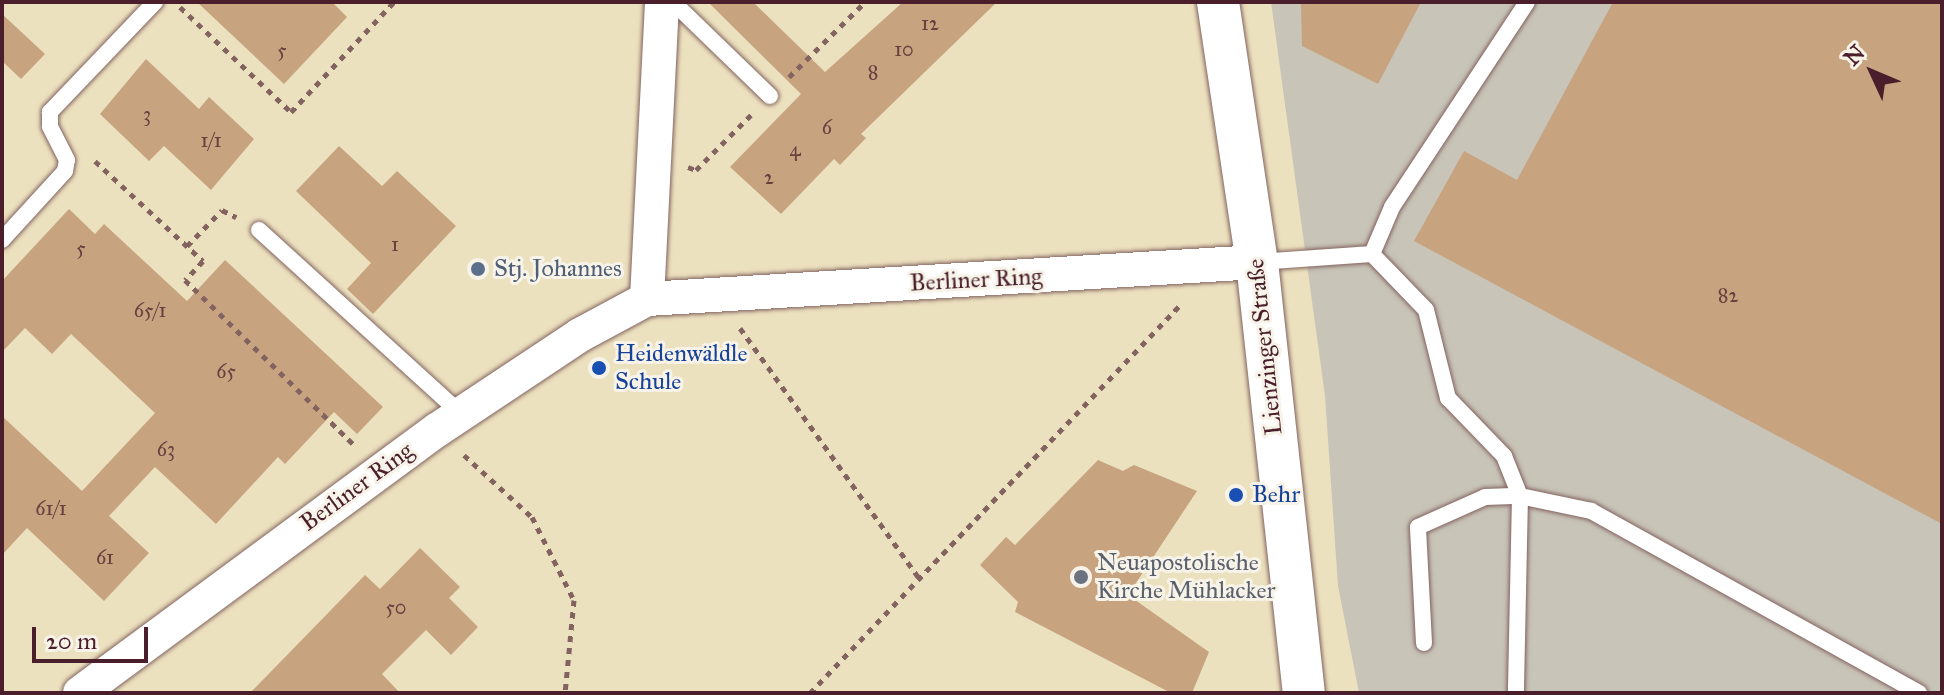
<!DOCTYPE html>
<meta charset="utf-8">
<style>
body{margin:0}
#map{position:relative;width:1944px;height:695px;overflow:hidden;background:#ece1bf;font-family:"IM FELL Great Primer",serif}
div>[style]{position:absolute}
.industrial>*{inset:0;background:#c8c4b8}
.building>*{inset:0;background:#c7a37f}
.path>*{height:5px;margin-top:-2.5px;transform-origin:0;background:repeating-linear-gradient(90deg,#83635f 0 6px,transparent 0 12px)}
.roads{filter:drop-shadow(0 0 2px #83635f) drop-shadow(0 0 2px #83635f)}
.service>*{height:16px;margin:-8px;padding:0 8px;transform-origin:8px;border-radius:8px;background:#fff}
.minor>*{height:34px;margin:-17px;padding:0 17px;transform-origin:17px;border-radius:17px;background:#fff}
.tertiary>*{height:42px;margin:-21px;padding:0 21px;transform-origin:21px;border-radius:21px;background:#fff}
.dots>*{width:22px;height:22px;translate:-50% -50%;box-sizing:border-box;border:4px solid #f7f3e8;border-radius:50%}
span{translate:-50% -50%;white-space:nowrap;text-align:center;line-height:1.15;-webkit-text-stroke:6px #f7f3e8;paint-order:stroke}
.number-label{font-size:20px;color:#694040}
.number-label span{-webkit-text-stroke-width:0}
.service-label{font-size:24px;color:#4e5e75}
.left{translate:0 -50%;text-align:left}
.street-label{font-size:24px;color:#4a1f2b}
.transit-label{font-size:24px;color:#164399}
.worship-label{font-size:24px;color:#5b616d}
.frame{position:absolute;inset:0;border:4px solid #4a1f2b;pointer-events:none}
.north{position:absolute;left:1832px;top:32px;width:80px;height:80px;-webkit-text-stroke:6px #f7f3e8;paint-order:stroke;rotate:314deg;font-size:22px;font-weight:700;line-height:32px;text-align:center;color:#4a1f2b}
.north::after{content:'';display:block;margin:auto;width:28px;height:36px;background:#4a1f2b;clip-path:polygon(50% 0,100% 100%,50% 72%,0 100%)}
.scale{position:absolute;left:32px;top:627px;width:116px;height:36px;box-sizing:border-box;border:4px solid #4a1f2b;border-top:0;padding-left:10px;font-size:24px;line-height:28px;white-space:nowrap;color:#4a1f2b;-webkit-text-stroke:6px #f7f3e8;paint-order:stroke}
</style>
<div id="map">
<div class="industrial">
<i style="clip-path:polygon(1271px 2px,1942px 2px,1942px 693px,1359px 693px,1338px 586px,1325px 396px)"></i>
</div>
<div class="building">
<i style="clip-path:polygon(197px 2px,332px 2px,347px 17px,284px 84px)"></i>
<i style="clip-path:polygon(708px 2px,753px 2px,825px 72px,903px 2px,997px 2px,861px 134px,866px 138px,840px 165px,834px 159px,781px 214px,730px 167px,801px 94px)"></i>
<i style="clip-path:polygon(1301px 2px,1421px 2px,1378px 84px,1302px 46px)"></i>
<i style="clip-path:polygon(1613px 2px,1942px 2px,1942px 524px,1414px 241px,1464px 151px,1517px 180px)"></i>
<i style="clip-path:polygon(2px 14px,45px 54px,21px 79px,2px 61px)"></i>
<i style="clip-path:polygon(146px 59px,199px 109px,209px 97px,254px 139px,211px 190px,164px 146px,149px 161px,100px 114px)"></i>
<i style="clip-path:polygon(339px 146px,382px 186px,397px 171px,456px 226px,373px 314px,347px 289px,371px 263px,296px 191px)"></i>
<i style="clip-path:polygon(69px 209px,95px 234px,104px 224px,187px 301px,225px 260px,383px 407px,357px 434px,334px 412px,285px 464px,278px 457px,216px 524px,155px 467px,109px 516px,149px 553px,104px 601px,27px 528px,2px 555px,2px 416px,82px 491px,155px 413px,71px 334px,52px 354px,25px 328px,2px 352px,2px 281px)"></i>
<i style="clip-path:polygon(1098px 460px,1123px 471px,1134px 465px,1197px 491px,1128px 595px,1209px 652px,1192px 693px,1171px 693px,1015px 612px,1018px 602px,980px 565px,1006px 537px,1015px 545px)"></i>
<i style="clip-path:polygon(420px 548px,460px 587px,449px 598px,478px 627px,451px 655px,426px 630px,382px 674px,400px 693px,250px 693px,365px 575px,380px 589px)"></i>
</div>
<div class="path">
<i style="left:180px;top:7px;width:153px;rotate:43.4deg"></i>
<i style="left:291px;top:112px;width:151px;rotate:-46.9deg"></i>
<i style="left:789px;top:77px;width:107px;rotate:-44.6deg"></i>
<i style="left:95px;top:161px;width:147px;rotate:42.8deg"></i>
<i style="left:203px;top:261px;width:26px;rotate:133deg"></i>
<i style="left:185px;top:280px;width:236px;rotate:44.3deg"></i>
<i style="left:688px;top:167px;width:9px;rotate:21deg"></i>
<i style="left:696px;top:170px;width:78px;rotate:-45deg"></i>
<i style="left:187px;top:246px;width:50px;rotate:-45.8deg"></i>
<i style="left:222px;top:210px;width:16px;rotate:27deg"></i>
<i style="left:740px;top:328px;width:307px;rotate:54.4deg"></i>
<i style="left:464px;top:455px;width:92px;rotate:42.4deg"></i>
<i style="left:532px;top:517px;width:93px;rotate:63.2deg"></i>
<i style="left:574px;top:600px;width:93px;rotate:95.5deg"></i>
<i style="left:810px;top:693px;width:539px;rotate:-46.35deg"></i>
</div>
<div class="roads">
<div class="service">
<i style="left:673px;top:2px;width:135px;rotate:44.1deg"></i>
<i style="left:259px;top:230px;width:273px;rotate:42.3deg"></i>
<i style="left:2px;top:240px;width:93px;rotate:-47.6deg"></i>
<i style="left:65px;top:171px;width:11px;rotate:-80deg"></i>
<i style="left:67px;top:160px;width:38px;rotate:-117deg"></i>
<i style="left:50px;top:126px;width:14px;rotate:-90deg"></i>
<i style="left:50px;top:112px;width:152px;rotate:-46.3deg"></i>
<i style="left:1372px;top:254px;width:51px;rotate:-66.9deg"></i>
<i style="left:1392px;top:207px;width:245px;rotate:-56.6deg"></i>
<i style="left:1258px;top:262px;width:114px;rotate:-4deg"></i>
<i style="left:1372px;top:254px;width:78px;rotate:46deg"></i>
<i style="left:1426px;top:310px;width:91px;rotate:76deg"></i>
<i style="left:1448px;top:398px;width:81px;rotate:46deg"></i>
<i style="left:1504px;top:456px;width:43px;rotate:68.2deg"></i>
<i style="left:1520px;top:496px;width:73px;rotate:11.9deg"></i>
<i style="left:1591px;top:511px;width:375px;rotate:29deg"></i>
<i style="left:1424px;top:643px;width:116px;rotate:-93deg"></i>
<i style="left:1418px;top:527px;width:73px;rotate:-24.1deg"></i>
<i style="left:1485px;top:497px;width:35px;rotate:-2deg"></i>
<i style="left:1520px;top:496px;width:197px;rotate:91.2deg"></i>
</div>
<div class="minor">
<i style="left:647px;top:299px;width:297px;rotate:-87.1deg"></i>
<i style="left:80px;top:693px;width:443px;rotate:-36.4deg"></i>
<i style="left:437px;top:430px;width:172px;rotate:-33.6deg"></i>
<i style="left:580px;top:335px;width:76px;rotate:-28.2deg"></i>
<i style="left:647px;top:299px;width:611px;rotate:-3.47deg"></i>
</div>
<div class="tertiary">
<i style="left:1218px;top:2px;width:263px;rotate:81.5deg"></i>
<i style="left:1257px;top:262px;width:434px;rotate:83.8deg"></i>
</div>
</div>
<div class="dots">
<i style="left:478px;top:269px;background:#5c6f8a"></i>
<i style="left:599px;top:368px;background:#1a4fb4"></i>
<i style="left:1236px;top:495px;background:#1a4fb4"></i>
<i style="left:1081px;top:577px;background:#6b7280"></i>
</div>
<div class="number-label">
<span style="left:930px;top:23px">12</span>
<span style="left:904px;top:49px">10</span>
<span style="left:282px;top:50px">5</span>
<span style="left:873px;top:72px">8</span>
<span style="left:147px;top:114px">3</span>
<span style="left:827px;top:127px">6</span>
<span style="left:211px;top:140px">1/1</span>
<span style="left:795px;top:149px">4</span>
<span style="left:769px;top:177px">2</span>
<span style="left:395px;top:244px">1</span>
<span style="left:81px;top:248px">5</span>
<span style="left:1728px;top:295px">82</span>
<span style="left:150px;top:310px">65/1</span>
<span style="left:226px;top:371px">65</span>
<span style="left:166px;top:449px">63</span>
<span style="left:51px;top:508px">61/1</span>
<span style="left:105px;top:557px">61</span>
<span style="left:396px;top:607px">50</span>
</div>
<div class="service-label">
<span class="left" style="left:494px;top:269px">Stj. Johannes</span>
</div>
<div class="street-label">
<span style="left:976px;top:280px;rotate:-3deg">Berliner Ring</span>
<span style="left:1265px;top:347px;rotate:-96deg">Lienzinger Straße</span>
<span style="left:357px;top:487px;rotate:-36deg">Berliner Ring</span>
</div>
<div class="transit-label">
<span class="left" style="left:615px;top:368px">Heidenwäldle<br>Schule</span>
<span class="left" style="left:1252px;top:495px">Behr</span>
</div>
<div class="worship-label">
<span class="left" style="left:1097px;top:577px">Neuapostolische<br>Kirche Mühlacker</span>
</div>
<div class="frame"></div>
<div class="north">N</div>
<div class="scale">20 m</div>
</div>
